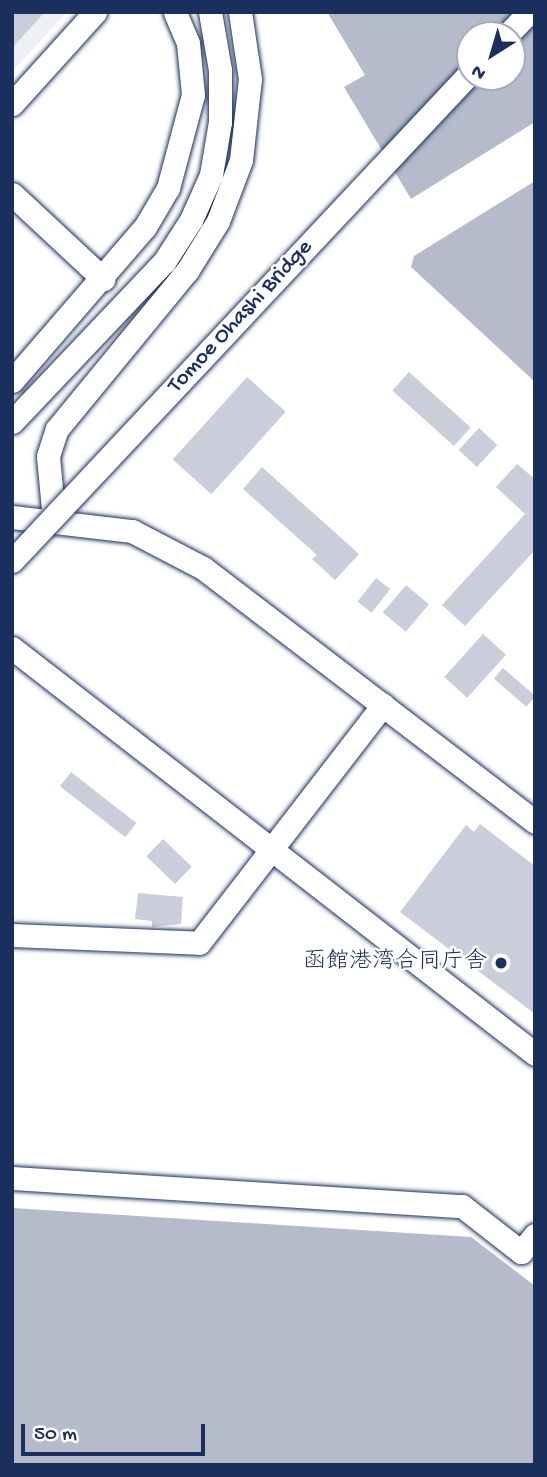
<!DOCTYPE html>
<meta charset="utf-8">
<style>
body{margin:0}
#map{position:relative;width:547px;height:1477px;overflow:hidden;background:#fff;font-family:"Gochi Hand","Klee One",sans-serif}
div>[style]{position:absolute}
.built>*{inset:0;background:#eff0f4}
.water>*{inset:0;background:#b5bbca}
.building>*{inset:0;background:#caceda;transform-origin:0 0}
.roads{filter:drop-shadow(0 0 2px #1b2f5e) drop-shadow(0 0 2px #1b2f5e)}
.minor>*{height:23px;margin:-11.5px;padding:0 11.5px;transform-origin:11.5px;border-radius:11.5px;background:#fff}
.bridges{filter:drop-shadow(0 0 2px #1b2f5e) drop-shadow(0 0 2px #1b2f5e)}
.minor-bridge>*{height:23px;margin:-11.5px;padding:0 11.5px;transform-origin:11.5px;border-radius:11.5px;background:#fff}
.dots>*{width:19px;height:19px;translate:-50% -50%;box-sizing:border-box;border:4px solid #fff;border-radius:50%}
span{translate:-50% -50%;white-space:nowrap;text-align:center;line-height:1.15;-webkit-text-stroke:5px #fff;paint-order:stroke}
.street-label{font-size:23px;color:#1b2f5e}
.poi-label{font-size:23px;color:#1b2f5e}
.right{translate:-100% -50%;text-align:right}
.frame{position:absolute;inset:0;border:14px solid #1b2f5e;pointer-events:none}
.north{position:absolute;left:456px;top:21px;width:70px;height:70px;box-sizing:border-box;background:#fff;border:2px solid #a4acbf;border-radius:50%;rotate:217deg;font-size:19px;font-weight:700;line-height:28px;text-align:center;color:#1b2f5e}
.north::after{content:'';display:block;margin:auto;width:24px;height:32px;background:#1b2f5e;clip-path:polygon(50% 0,100% 100%,50% 72%,0 100%)}
.scale{position:absolute;left:21px;top:1424px;width:184px;height:32px;box-sizing:border-box;border:4px solid #1b2f5e;border-top:0;padding-left:9px;font-size:21px;line-height:24px;white-space:nowrap;color:#1b2f5e;-webkit-text-stroke:5px #fff;paint-order:stroke}
</style>
<div id="map">
<div class="built">
<i style="clip-path:polygon(12px 12px,67px 12px,12px 72px)"></i>
</div>
<div class="water">
<i style="clip-path:polygon(evenodd,327px 12px,535px 12px,535px 122px,411px 199px,344px 87px,365px 75px,327px 12px,470px 35px,512px 35px,512px 77px,470px 77px,470px 35px)"></i>
<i style="clip-path:polygon(535px 181px,535px 382px,411px 267px,414px 256px)"></i>
<i style="clip-path:polygon(12px 1208px,471px 1237px,535px 1286px,535px 1465px,12px 1465px)"></i>
</div>
<div class="building">
<i style="clip-path:polygon(12px 12px,45px 12px,12px 48px)"></i>
<i style="left:409px;top:372px;width:83px;height:25px;rotate:42deg"></i>
<i style="left:247px;top:377px;width:52px;height:111px;rotate:42deg"></i>
<i style="left:479px;top:428px;width:25px;height:30px;rotate:43deg"></i>
<i style="clip-path:polygon(517px 464px,535px 479px,535px 550px,465px 626px,442px 605px,525px 514px,496px 487px)"></i>
<i style="clip-path:polygon(262px 467px,359px 554px,335px 580px,312px 559px,317px 555px,243px 489px)"></i>
<i style="left:376px;top:578px;width:18px;height:30px;rotate:38deg"></i>
<i style="left:406px;top:585px;width:30px;height:36px;rotate:40deg"></i>
<i style="left:483px;top:634px;width:31px;height:58px;rotate:42deg"></i>
<i style="left:503px;top:668px;width:43px;height:14px;rotate:41deg"></i>
<i style="left:71px;top:772px;width:83px;height:18px;rotate:38deg"></i>
<i style="clip-path:polygon(480px 824px,535px 866px,535px 1014px,400px 912px,466px 825px,474px 832px)"></i>
<i style="left:163px;top:839px;width:40px;height:24px;rotate:44deg"></i>
<i style="clip-path:polygon(138px 893px,183px 897px,181px 924px,152px 927px,152px 921px,135px 919px)"></i>
</div>
<div class="roads">
<div class="minor">
<i style="left:507px;top:35px;width:32px;rotate:-46deg"></i>
<i style="left:12px;top:104px;width:124px;rotate:-47.9deg"></i>
<i style="left:12px;top:194px;width:125px;rotate:43deg"></i>
<i style="left:12px;top:381px;width:203px;rotate:-49.2deg"></i>
<i style="left:145px;top:227px;width:45px;rotate:-59.5deg"></i>
<i style="left:168px;top:188px;width:96px;rotate:-75deg"></i>
<i style="left:193px;top:95px;width:52px;rotate:-95.5deg"></i>
<i style="left:188px;top:43px;width:34px;rotate:-113deg"></i>
<i style="left:12px;top:422px;width:221px;rotate:-46.5deg"></i>
<i style="left:164px;top:262px;width:50px;rotate:-57.3deg"></i>
<i style="left:191px;top:220px;width:49px;rotate:-66deg"></i>
<i style="left:211px;top:175px;width:54px;rotate:-80.4deg"></i>
<i style="left:220px;top:122px;width:52px;rotate:-90deg"></i>
<i style="left:220px;top:70px;width:59px;rotate:-99.8deg"></i>
<i style="left:12px;top:517px;width:121px;rotate:6.7deg"></i>
<i style="left:132px;top:531px;width:80px;rotate:27.5deg"></i>
<i style="left:203px;top:568px;width:418px;rotate:37.4deg"></i>
<i style="left:54px;top:520px;width:64px;rotate:-95.4deg"></i>
<i style="left:48px;top:456px;width:28px;rotate:-72deg"></i>
<i style="left:57px;top:429px;width:205px;rotate:-50.6deg"></i>
<i style="left:187px;top:271px;width:59px;rotate:-58.2deg"></i>
<i style="left:218px;top:221px;width:65px;rotate:-69.3deg"></i>
<i style="left:241px;top:160px;width:81px;rotate:-83.7deg"></i>
<i style="left:250px;top:79px;width:68px;rotate:-98.5deg"></i>
<i style="left:12px;top:648px;width:662px;rotate:37.82deg"></i>
<i style="left:12px;top:935px;width:187px;rotate:2.4deg"></i>
<i style="left:199px;top:943px;width:301px;rotate:-52.3deg"></i>
<i style="left:12px;top:1178px;width:451px;rotate:3.6deg"></i>
<i style="left:462px;top:1206px;width:75px;rotate:37.9deg"></i>
<i style="left:521px;top:1252px;width:22px;rotate:-51deg"></i>
</div>
</div>
<div class="bridges">
<div class="minor-bridge">
<i style="left:12px;top:561px;width:669px;rotate:-46.82deg"></i>
</div>
</div>
<div class="dots">
<i style="left:501px;top:963px;background:#1b2f5e"></i>
</div>
<div class="street-label">
<span style="left:241px;top:317px;rotate:-47deg">Tomoe Ohashi Bridge</span>
</div>
<div class="poi-label">
<span class="right" style="left:487px;top:963px">函館港湾合同庁舎</span>
</div>
<div class="frame"></div>
<div class="north">N</div>
<div class="scale">50 m</div>
</div>
